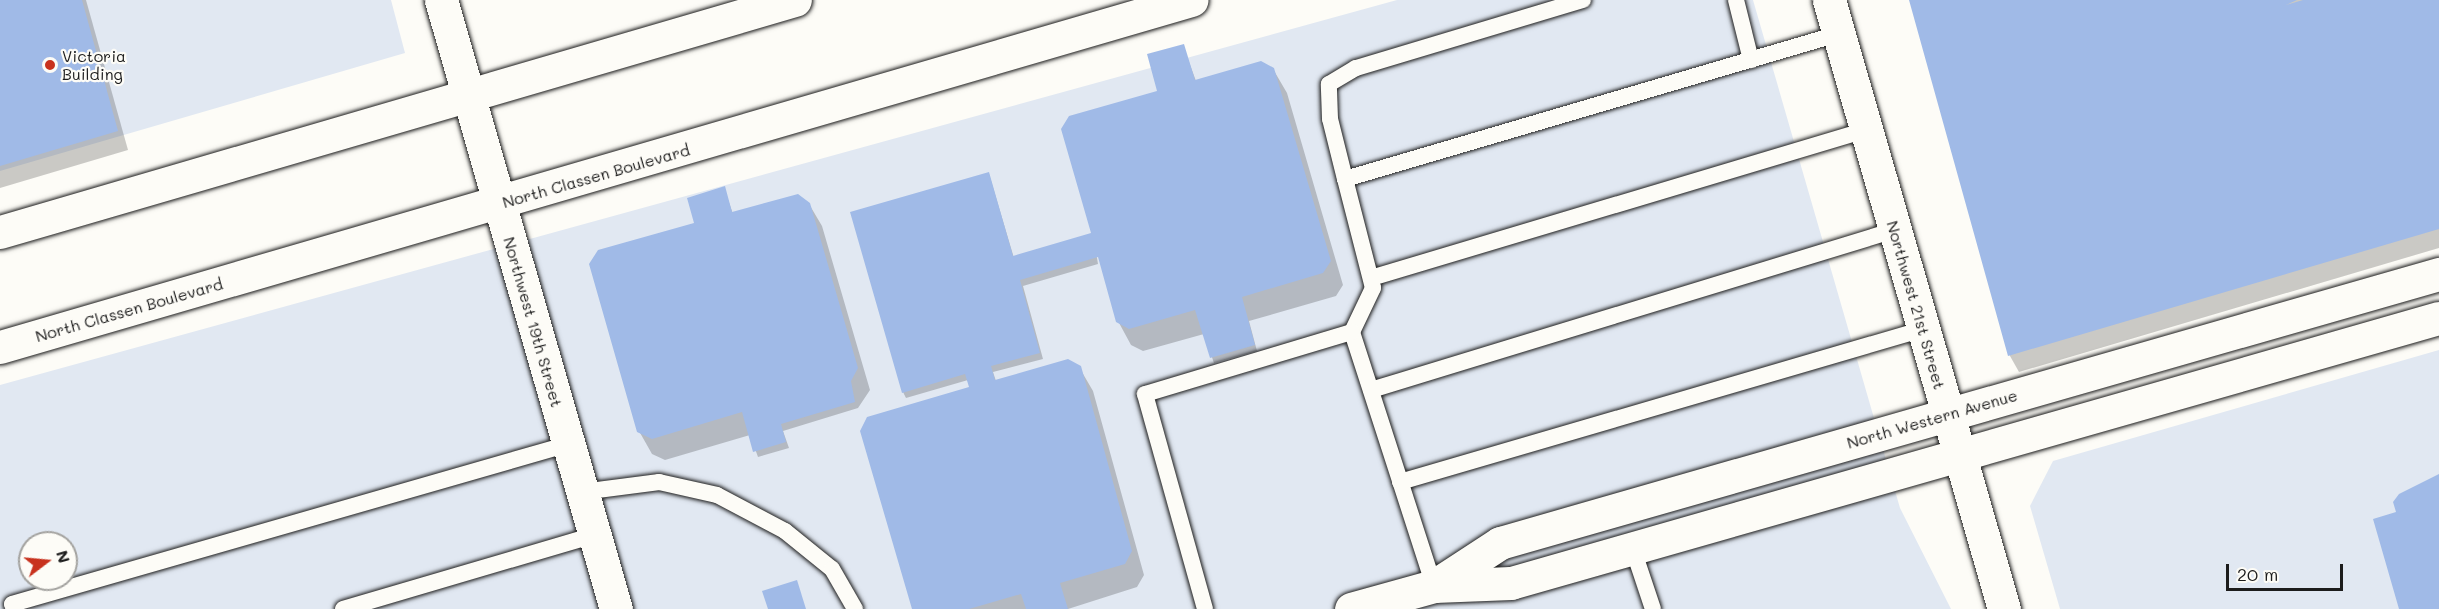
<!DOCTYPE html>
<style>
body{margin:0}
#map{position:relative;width:2439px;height:609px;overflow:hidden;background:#fdfcf7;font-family:Mali,sans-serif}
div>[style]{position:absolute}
.built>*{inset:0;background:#e1e8f2}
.shadow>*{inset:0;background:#0003}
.building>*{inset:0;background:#a0bae7}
.roads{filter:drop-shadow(0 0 2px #1c1c1c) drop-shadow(0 0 2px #1c1c1c)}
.lane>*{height:16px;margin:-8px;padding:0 8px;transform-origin:8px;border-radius:8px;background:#fdfcf7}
.street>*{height:33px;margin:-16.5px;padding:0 16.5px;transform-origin:16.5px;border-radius:16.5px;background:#fdfcf7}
.secondary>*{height:33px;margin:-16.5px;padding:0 16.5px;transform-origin:16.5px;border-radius:16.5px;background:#fdfcf7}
.primary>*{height:33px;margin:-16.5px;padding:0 16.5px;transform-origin:16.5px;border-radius:16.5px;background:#fdfcf7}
.dots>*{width:16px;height:16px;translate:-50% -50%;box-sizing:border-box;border:3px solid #fdfcf7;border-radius:50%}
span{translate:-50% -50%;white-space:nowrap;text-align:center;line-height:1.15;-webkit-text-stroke:4.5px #fdfcf7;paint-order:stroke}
.poi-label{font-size:16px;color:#1c1c1c}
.left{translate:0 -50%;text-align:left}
.street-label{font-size:16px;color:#1c1c1c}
.north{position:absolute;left:18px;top:531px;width:60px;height:60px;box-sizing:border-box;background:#fdfcf7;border:2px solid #a3a29f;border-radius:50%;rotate:74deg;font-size:16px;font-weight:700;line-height:24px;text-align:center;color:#1c1c1c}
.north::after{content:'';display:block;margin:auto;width:21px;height:27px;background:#c8321e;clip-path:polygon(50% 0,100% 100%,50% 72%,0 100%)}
.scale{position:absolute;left:2226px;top:564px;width:117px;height:27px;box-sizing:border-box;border:3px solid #1c1c1c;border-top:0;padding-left:8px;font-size:18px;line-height:21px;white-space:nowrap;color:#1c1c1c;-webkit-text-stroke:4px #fdfcf7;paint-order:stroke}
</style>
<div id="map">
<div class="built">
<i style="clip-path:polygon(0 0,391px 0,405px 53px,0 171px)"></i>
<i style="clip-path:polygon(evenodd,1397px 0,1753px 0,1900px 508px,1951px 609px,0 609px,0 385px,1397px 0,30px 543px,66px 543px,66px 579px,30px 579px,30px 543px)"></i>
<i style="clip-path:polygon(2439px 350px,2439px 609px,2060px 609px,2030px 506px,2053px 461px)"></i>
</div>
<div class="shadow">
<i style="clip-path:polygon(0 0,86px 0,128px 150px,0 188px)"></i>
<i style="clip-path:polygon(1911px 0,2439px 0,2439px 248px,2019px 372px,2010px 356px)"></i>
<i style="clip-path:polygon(1183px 46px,1196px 81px,1273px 69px,1287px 93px,1343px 285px,1336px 296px,1249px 321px,1257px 351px,1214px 363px,1204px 334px,1143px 351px,1131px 345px,1118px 321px,1094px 240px,1098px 264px,1023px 286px,1043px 359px,993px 372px,996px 381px,1079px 367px,1093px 391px,1144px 575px,1137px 587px,1068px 609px,914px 609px,971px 388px,968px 380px,906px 398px,903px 392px,989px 174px,1014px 258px,1093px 235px)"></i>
<i style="clip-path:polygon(724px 188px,733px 214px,809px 204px,822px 226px,870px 390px,858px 408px,783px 431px,789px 448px,758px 457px,750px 435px,665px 460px,652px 454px,639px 431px,697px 224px)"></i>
</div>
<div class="building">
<i style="clip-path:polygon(0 0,82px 0,118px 131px,0 166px)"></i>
<i style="clip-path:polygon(1909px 0,2297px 0,2286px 5px,2303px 0,2439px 0,2439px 229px,2008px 356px)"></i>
<i style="clip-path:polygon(1184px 44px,1195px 80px,1261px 61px,1274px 68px,1331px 261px,1323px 273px,1242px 297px,1255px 345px,1210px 358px,1195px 310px,1129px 329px,1116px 322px,1098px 257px,1020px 280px,1040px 353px,991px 366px,995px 380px,1068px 359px,1081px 366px,1132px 551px,1125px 564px,1060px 583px,1068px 609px,1026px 609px,1021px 594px,969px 609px,912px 609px,860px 431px,867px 417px,969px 387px,965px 374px,902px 393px,850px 212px,989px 172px,1013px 256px,1091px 233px,1061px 129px,1069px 116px,1157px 91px,1147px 54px)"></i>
<i style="clip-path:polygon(725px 186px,732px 212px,798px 194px,810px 203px,858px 368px,851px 381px,855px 402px,781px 424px,786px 442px,753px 452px,742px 412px,652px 439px,637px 432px,589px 264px,598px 250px,694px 223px,687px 198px)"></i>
<i style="clip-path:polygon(2439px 474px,2439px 609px,2399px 609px,2373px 519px,2396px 512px,2393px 502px,2399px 494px)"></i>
<i style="clip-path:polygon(797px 580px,806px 609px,768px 609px,762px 591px)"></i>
</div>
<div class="roads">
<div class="lane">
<i style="left:1736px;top:0;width:62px;rotate:76deg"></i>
<i style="left:1345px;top:179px;width:62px;rotate:-104deg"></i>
<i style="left:1330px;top:119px;width:35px;rotate:-92deg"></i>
<i style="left:1329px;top:84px;width:31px;rotate:-31deg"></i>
<i style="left:1356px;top:68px;width:237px;rotate:-16.7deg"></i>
<i style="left:1371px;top:278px;width:517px;rotate:-16.65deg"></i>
<i style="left:1371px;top:390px;width:548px;rotate:-16.98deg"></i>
<i style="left:1400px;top:482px;width:546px;rotate:-16.28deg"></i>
<i style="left:582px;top:492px;width:78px;rotate:-7.4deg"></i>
<i style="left:659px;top:482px;width:59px;rotate:12.6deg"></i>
<i style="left:717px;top:495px;width:77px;rotate:27.9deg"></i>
<i style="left:785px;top:531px;width:60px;rotate:39deg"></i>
<i style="left:832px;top:569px;width:46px;rotate:60.1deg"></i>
<i style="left:1633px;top:549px;width:63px;rotate:71.6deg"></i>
<i style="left:1434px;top:586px;width:267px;rotate:-107.9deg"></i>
<i style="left:1352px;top:332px;width:49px;rotate:-64.5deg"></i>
<i style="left:1373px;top:288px;width:113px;rotate:-104.4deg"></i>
<i style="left:1345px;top:179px;width:514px;rotate:-16.39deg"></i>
<i style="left:14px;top:609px;width:5px;rotate:-112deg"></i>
<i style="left:12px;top:604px;width:580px;rotate:-16.03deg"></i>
<i style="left:343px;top:609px;width:263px;rotate:-16.4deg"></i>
<i style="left:1205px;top:609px;width:223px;rotate:-105.6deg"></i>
<i style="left:1145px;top:394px;width:216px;rotate:-16.7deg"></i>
</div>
<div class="street">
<i style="left:441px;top:0;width:634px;rotate:73.97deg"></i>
<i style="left:1829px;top:0;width:634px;rotate:73.97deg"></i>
</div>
<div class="secondary">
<i style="left:1434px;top:586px;width:79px;rotate:-33.1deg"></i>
<i style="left:1500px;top:543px;width:977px;rotate:-15.99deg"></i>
<i style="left:1351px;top:609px;width:86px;rotate:-15.5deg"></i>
<i style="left:1434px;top:586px;width:77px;rotate:-2.2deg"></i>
<i style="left:1511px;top:583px;width:965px;rotate:-15.94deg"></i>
</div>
<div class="primary">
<i style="left:0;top:232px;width:828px;rotate:-16.27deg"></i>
<i style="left:0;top:347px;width:1241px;rotate:-16.24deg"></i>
</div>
</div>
<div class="dots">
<i style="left:50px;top:65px;background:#c8321e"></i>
</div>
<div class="poi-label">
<span class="left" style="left:62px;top:65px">Victoria<br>Building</span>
</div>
<div class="street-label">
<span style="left:596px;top:176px;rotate:-16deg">North Classen Boulevard</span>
<span style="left:1916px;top:305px;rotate:74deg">Northwest 21st Street</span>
<span style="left:129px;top:310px;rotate:-16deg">North Classen Boulevard</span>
<span style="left:533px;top:322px;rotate:74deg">Northwest 19th Street</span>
<span style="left:1932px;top:419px;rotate:-16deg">North Western Avenue</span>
</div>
<div class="north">N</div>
<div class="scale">20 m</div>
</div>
